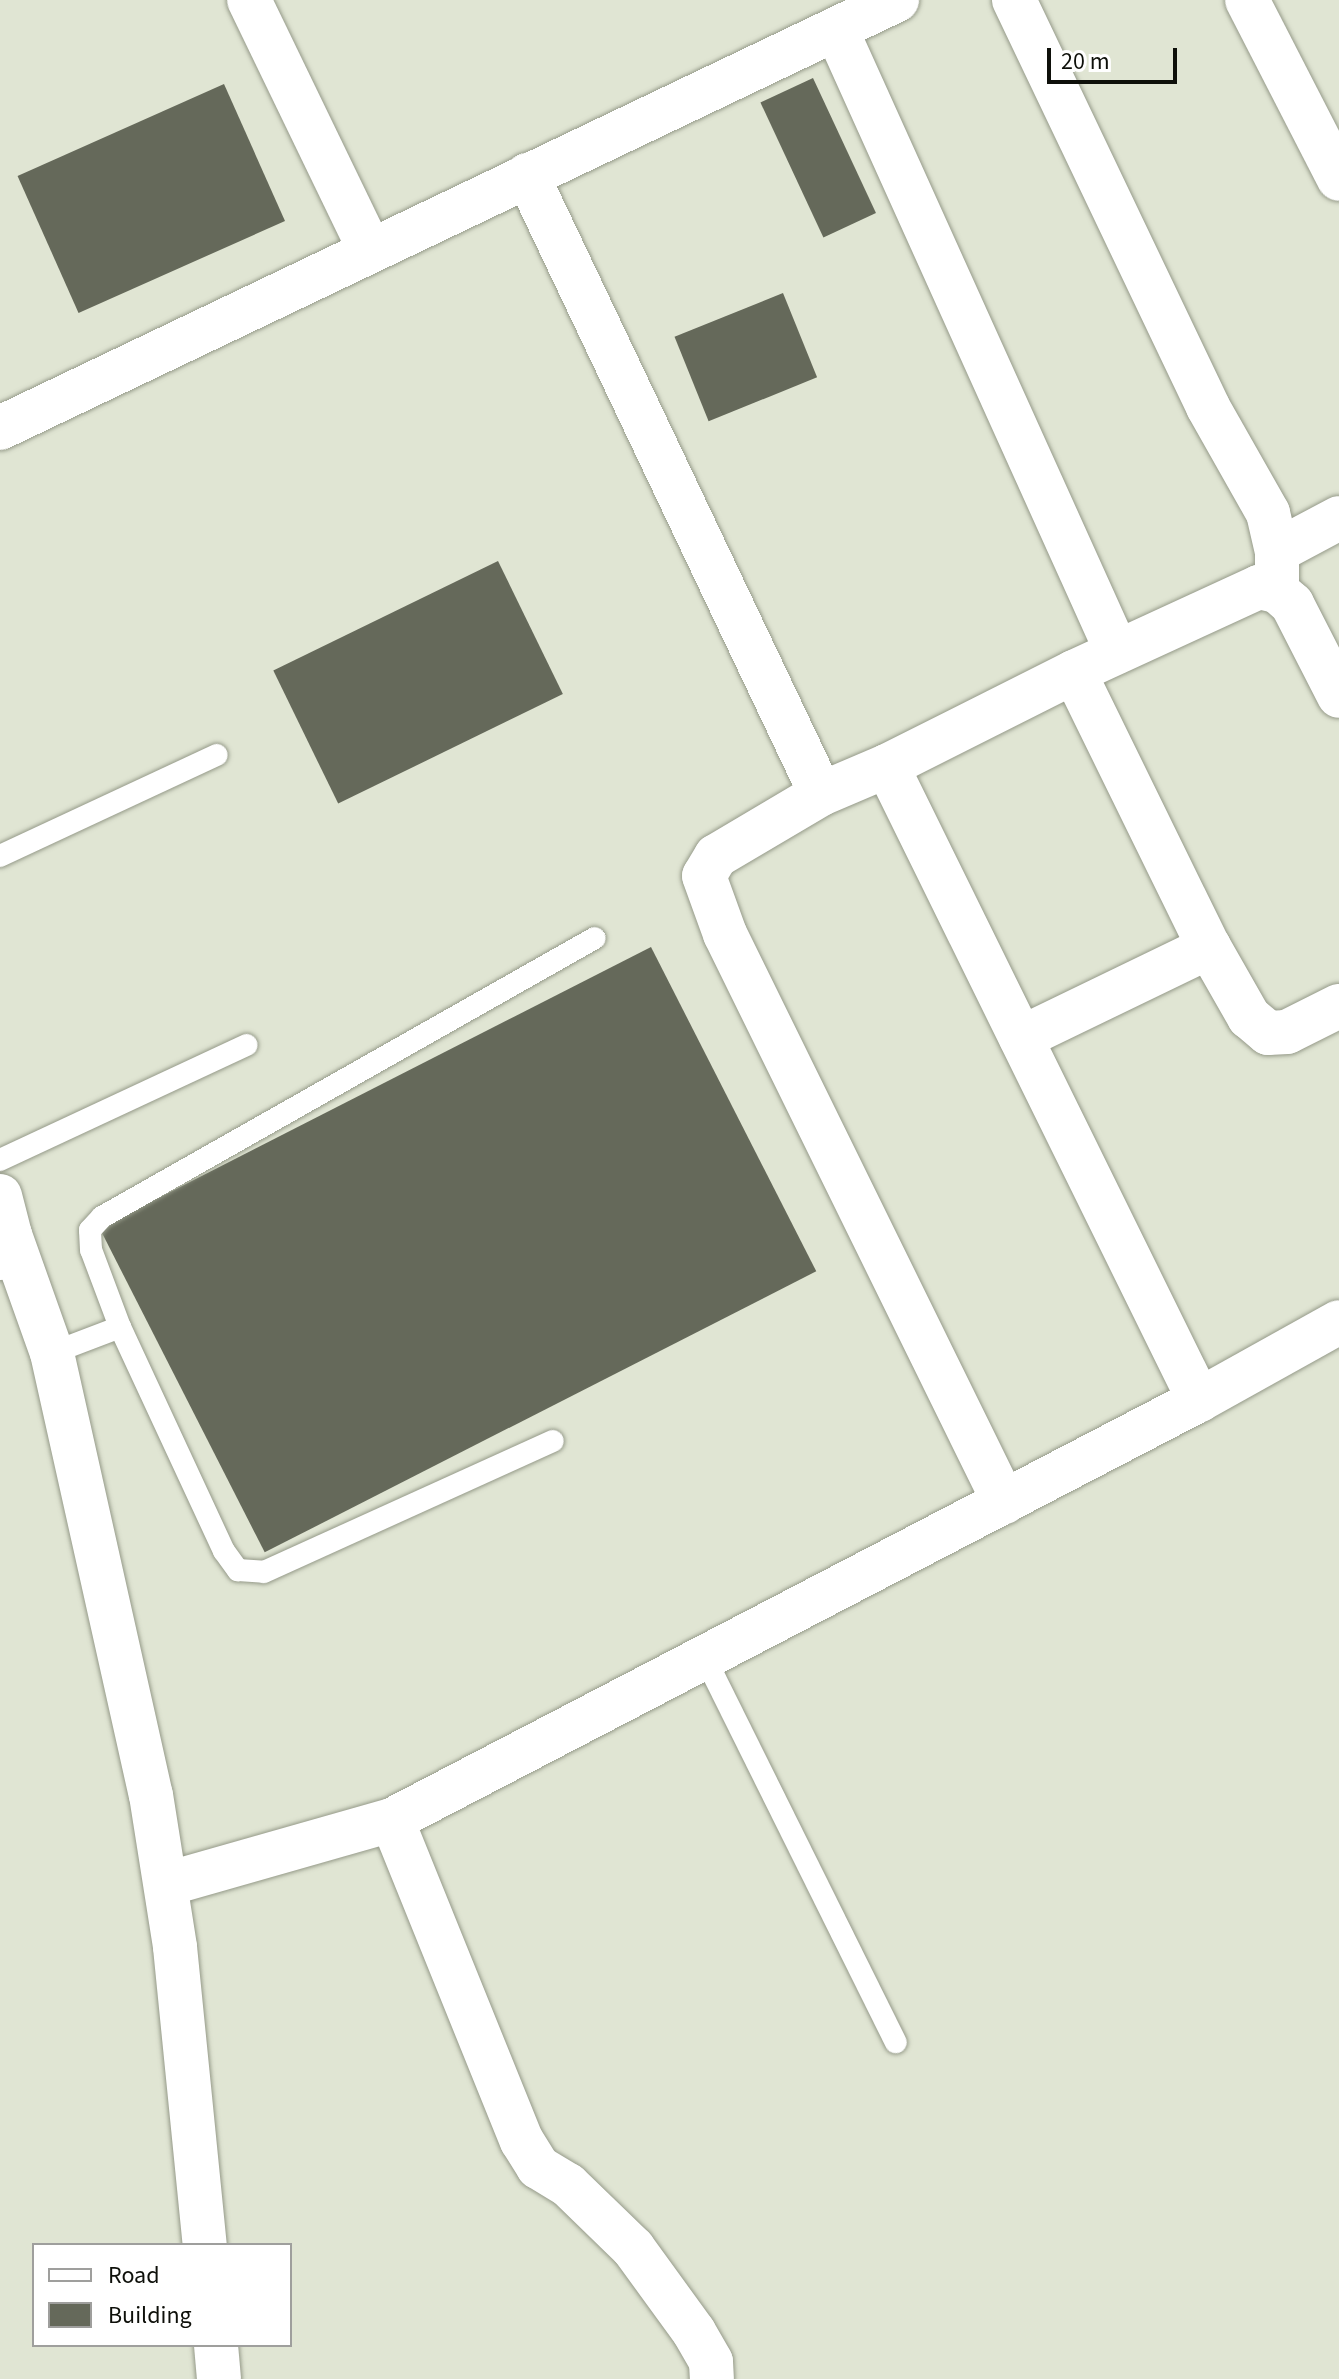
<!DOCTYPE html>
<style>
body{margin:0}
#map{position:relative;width:1339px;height:2379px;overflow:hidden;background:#e0e5d3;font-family:"Source Sans 3",sans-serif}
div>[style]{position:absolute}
.building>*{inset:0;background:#65695a;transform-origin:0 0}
.roads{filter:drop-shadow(0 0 2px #959a89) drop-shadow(0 0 2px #959a89)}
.service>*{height:22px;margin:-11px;padding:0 11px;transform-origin:11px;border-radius:11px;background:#fff}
.minor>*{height:44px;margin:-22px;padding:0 22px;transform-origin:22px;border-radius:22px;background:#fff}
.tertiary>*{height:44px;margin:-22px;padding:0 22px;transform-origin:22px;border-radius:22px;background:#fff}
.secondary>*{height:44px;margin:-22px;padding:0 22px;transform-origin:22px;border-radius:22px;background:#fff}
span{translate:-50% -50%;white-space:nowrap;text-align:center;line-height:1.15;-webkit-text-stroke:8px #fff;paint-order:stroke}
.legend{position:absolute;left:32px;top:2243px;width:260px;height:104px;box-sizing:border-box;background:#fff;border:2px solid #9f9f9d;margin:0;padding:10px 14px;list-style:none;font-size:24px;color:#0e100a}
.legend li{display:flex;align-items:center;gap:16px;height:40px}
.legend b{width:40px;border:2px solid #9f9f9d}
.scale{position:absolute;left:1047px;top:48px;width:130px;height:36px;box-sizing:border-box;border:4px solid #0e100a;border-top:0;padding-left:10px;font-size:24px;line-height:28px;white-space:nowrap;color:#0e100a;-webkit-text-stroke:6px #fff;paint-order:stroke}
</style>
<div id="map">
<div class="building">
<i style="left:813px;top:78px;width:149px;height:58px;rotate:65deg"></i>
<i style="left:224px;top:84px;width:150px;height:226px;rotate:66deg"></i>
<i style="left:783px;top:293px;width:91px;height:117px;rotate:68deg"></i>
<i style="left:498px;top:561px;width:148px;height:250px;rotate:64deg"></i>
<i style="left:651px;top:947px;width:364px;height:619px;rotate:63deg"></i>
</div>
<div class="roads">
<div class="service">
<i style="left:0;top:856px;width:239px;rotate:-25deg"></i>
<i style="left:0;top:1160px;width:272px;rotate:-25deg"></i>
<i style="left:120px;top:1327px;width:82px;rotate:-110.6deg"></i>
<i style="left:91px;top:1250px;width:20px;rotate:-93deg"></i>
<i style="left:90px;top:1230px;width:18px;rotate:-47deg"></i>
<i style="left:102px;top:1217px;width:566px;rotate:-29.51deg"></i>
<i style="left:52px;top:1353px;width:73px;rotate:-20.9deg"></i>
<i style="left:120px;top:1327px;width:247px;rotate:65.1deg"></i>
<i style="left:224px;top:1551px;width:24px;rotate:54deg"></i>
<i style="left:238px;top:1570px;width:26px;rotate:4deg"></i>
<i style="left:264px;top:1572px;width:317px;rotate:-24.4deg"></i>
<i style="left:705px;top:1658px;width:429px;rotate:63.6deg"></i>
</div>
<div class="minor">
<i style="left:249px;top:0;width:278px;rotate:64.2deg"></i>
<i style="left:1014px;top:0;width:451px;rotate:64.5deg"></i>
<i style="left:1208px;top:407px;width:122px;rotate:60.5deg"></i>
<i style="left:1268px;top:513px;width:39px;rotate:77deg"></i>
<i style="left:1277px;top:551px;width:40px;rotate:90deg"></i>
<i style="left:1247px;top:0;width:201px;rotate:62.8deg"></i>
<i style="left:836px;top:29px;width:683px;rotate:65.72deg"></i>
<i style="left:527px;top:175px;width:685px;rotate:64.59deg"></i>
<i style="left:821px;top:794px;width:72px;rotate:-23deg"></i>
<i style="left:887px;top:766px;width:707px;rotate:63.8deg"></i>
<i style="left:1277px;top:551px;width:70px;rotate:-28deg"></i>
<i style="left:1074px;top:672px;width:306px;rotate:63.9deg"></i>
<i style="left:1209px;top:947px;width:81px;rotate:60.3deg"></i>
<i style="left:1249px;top:1017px;width:25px;rotate:40deg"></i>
<i style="left:1268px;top:1033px;width:19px;rotate:-3deg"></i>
<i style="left:1287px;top:1032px;width:58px;rotate:-26.6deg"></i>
<i style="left:887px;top:766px;width:209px;rotate:-26.7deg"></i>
<i style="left:1074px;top:672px;width:204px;rotate:-24.7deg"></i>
<i style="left:1259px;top:587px;width:18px;rotate:13deg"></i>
<i style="left:1277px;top:591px;width:20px;rotate:41deg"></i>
<i style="left:1292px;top:604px;width:103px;rotate:62.9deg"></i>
<i style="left:821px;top:794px;width:122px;rotate:149.4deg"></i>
<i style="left:716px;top:856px;width:23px;rotate:121deg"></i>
<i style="left:704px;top:876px;width:62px;rotate:70.1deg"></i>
<i style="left:725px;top:934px;width:633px;rotate:63.84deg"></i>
<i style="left:1021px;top:1038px;width:209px;rotate:-25.8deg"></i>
<i style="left:10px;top:1235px;width:125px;rotate:70.4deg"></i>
<i style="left:52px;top:1353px;width:453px;rotate:77.4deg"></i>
<i style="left:151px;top:1795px;width:154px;rotate:81deg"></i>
<i style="left:175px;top:1947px;width:300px;rotate:84.3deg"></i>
<i style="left:392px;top:1820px;width:346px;rotate:68deg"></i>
<i style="left:522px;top:2141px;width:31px;rotate:58deg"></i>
<i style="left:538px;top:2167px;width:35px;rotate:31deg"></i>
<i style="left:568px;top:2185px;width:91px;rotate:44.1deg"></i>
<i style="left:633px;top:2248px;width:104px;rotate:54deg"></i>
<i style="left:694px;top:2332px;width:34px;rotate:60deg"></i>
<i style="left:711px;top:2362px;width:17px;rotate:87deg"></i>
<i style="left:167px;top:1884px;width:234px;rotate:-15.9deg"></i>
<i style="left:392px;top:1820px;width:910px;rotate:-27.49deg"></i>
<i style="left:1199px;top:1400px;width:160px;rotate:-29.1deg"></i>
<i style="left:216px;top:2345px;width:34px;rotate:85deg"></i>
</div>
<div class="tertiary">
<i style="left:0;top:428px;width:994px;rotate:-25.51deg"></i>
</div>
<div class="secondary">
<i style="left:0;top:1196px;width:40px;rotate:75.6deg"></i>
<i style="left:10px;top:1235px;width:25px;rotate:113deg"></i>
</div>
</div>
<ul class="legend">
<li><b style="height:10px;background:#fff"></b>Road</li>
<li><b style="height:22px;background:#65695a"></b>Building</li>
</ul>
<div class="scale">20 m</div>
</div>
